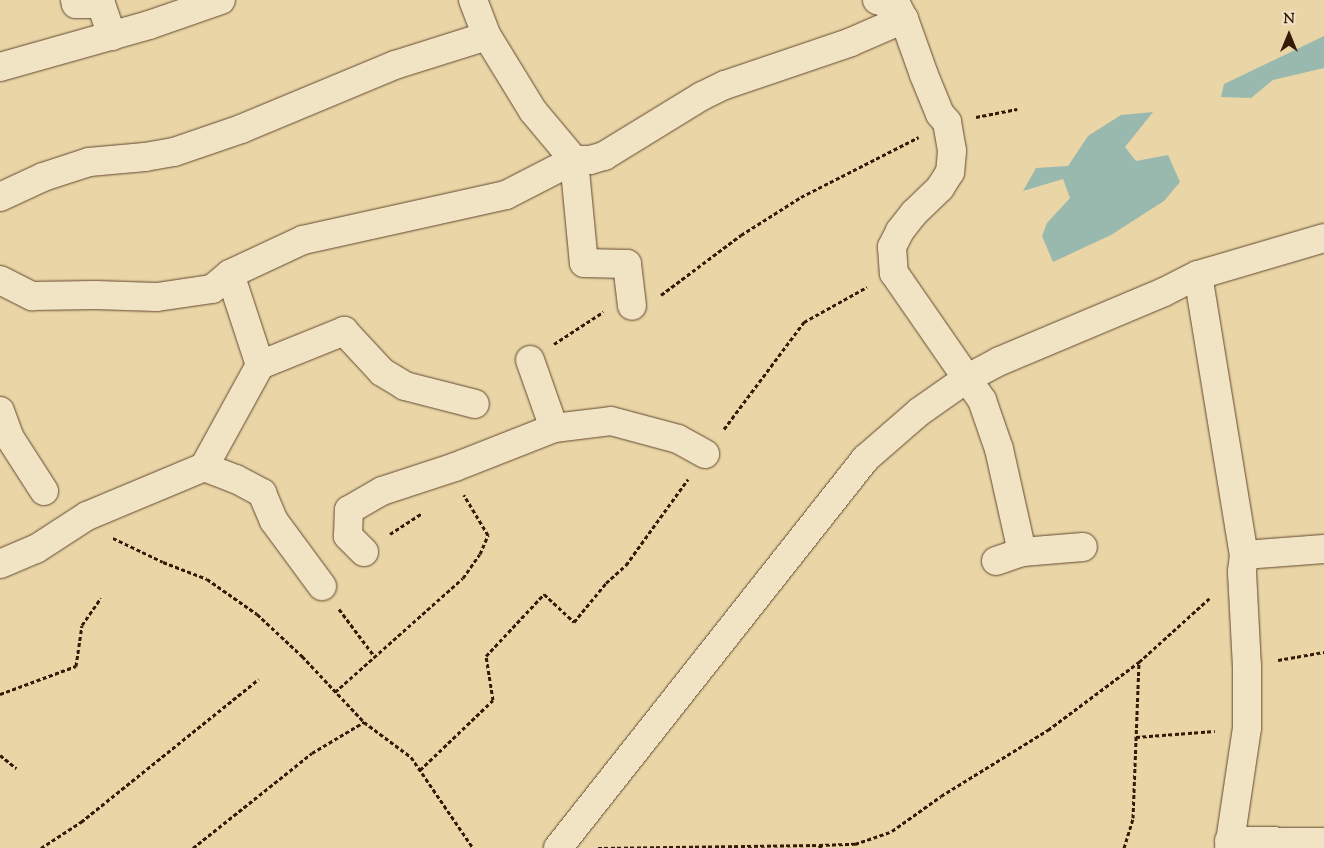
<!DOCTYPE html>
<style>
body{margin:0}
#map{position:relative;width:1324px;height:848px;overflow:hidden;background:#e9d5a6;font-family:"Sorts Mill Goudy",serif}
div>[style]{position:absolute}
.water>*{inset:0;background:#99b8ae}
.path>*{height:3px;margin-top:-1.5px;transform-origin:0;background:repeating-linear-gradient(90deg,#361907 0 4px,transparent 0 6.5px)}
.roads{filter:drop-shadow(0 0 1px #63482f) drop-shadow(0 0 1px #63482f)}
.street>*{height:28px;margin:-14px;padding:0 14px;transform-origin:14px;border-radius:14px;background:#f1e4c5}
span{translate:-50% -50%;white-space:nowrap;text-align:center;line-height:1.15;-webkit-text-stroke:4px #f1e4c5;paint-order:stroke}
.north{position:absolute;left:1264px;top:10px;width:50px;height:50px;-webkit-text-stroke:4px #f1e4c5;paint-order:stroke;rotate:0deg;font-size:14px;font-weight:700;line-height:20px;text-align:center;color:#361907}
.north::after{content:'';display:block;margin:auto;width:18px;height:22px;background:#361907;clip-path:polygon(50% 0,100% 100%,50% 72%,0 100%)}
</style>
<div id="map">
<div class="water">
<i style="clip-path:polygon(1324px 36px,1324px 68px,1273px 80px,1251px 98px,1221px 97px,1224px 84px)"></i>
<i style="clip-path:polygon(1153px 112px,1125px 147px,1136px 161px,1168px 155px,1180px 182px,1164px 201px,1111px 235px,1053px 262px,1042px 236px,1047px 223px,1070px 198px,1063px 179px,1023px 191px,1036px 168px,1068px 166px,1088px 136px,1121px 115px)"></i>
</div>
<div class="path">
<i style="left:976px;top:117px;width:42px;rotate:-11deg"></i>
<i style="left:661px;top:295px;width:100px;rotate:-36.9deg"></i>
<i style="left:741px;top:235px;width:71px;rotate:-32.3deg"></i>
<i style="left:801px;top:197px;width:132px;rotate:-27deg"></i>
<i style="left:554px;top:344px;width:59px;rotate:-33.1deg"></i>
<i style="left:724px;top:429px;width:134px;rotate:-53.2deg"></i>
<i style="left:804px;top:322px;width:72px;rotate:-29.1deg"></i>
<i style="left:390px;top:534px;width:38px;rotate:-33deg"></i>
<i style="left:113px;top:538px;width:55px;rotate:25.6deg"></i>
<i style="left:163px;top:562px;width:47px;rotate:21.1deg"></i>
<i style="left:207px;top:579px;width:61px;rotate:35deg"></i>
<i style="left:257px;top:614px;width:62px;rotate:43deg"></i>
<i style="left:302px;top:656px;width:91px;rotate:46.8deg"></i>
<i style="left:364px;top:722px;width:59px;rotate:36.7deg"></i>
<i style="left:411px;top:757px;width:110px;rotate:55.7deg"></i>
<i style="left:339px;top:609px;width:60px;rotate:53.1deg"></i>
<i style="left:1278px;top:660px;width:47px;rotate:-9.9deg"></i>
<i style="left:335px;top:692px;width:171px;rotate:-41.7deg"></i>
<i style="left:463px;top:578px;width:29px;rotate:-55deg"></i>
<i style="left:480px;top:554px;width:21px;rotate:-67deg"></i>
<i style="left:488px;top:535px;width:47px;rotate:-121deg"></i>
<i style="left:0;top:694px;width:81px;rotate:-20.2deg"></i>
<i style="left:76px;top:666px;width:41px;rotate:-81.7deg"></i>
<i style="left:82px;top:625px;width:33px;rotate:-55deg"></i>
<i style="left:1136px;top:737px;width:79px;rotate:-4.3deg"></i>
<i style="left:0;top:755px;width:21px;rotate:39deg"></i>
<i style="left:420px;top:770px;width:101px;rotate:-43.8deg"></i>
<i style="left:493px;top:700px;width:45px;rotate:-99deg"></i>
<i style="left:486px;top:656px;width:85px;rotate:-46.9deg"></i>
<i style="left:544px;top:594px;width:41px;rotate:43deg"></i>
<i style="left:574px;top:622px;width:50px;rotate:-50.6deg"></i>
<i style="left:606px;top:583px;width:27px;rotate:-42deg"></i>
<i style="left:626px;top:565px;width:106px;rotate:-54.2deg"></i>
<i style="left:819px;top:845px;width:36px;rotate:-2deg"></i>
<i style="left:855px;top:844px;width:39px;rotate:-19deg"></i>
<i style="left:892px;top:831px;width:60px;rotate:-35.5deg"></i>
<i style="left:941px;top:796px;width:126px;rotate:-31.7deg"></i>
<i style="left:1048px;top:730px;width:114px;rotate:-36.8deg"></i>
<i style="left:1139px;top:662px;width:97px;rotate:-42.1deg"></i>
<i style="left:41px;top:848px;width:48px;rotate:-33deg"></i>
<i style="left:81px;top:822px;width:228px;rotate:-38.8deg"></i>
<i style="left:193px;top:848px;width:152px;rotate:-38.6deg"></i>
<i style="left:312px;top:753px;width:61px;rotate:-30.8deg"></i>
<i style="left:598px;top:848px;width:221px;rotate:-0.8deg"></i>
<i style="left:819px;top:845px;width:4px;rotate:56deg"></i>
<i style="left:1124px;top:848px;width:31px;rotate:-73deg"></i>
<i style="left:1133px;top:818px;width:156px;rotate:-87.8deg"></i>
</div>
<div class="roads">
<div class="street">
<i style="left:75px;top:0;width:4px;rotate:76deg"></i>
<i style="left:76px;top:4px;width:25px"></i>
<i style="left:101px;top:4px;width:34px;rotate:71deg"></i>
<i style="left:473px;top:0;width:39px;rotate:69deg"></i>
<i style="left:487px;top:36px;width:88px;rotate:58.5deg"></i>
<i style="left:533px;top:111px;width:64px;rotate:50.1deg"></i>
<i style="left:574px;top:160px;width:16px"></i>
<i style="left:590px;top:160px;width:15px;rotate:-16deg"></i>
<i style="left:604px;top:156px;width:115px;rotate:-31.5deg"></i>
<i style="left:702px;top:96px;width:25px;rotate:-26deg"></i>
<i style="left:725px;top:85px;width:133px;rotate:-18.8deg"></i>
<i style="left:851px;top:42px;width:58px;rotate:-23.5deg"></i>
<i style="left:877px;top:0;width:21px;rotate:17deg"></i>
<i style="left:897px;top:6px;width:15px;rotate:62deg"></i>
<i style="left:904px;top:19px;width:59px;rotate:70.3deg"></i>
<i style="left:924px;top:75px;width:42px;rotate:67.7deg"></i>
<i style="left:940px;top:114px;width:11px;rotate:49deg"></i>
<i style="left:947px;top:122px;width:29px;rotate:80deg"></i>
<i style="left:952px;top:151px;width:21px;rotate:95deg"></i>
<i style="left:950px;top:172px;width:19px;rotate:122deg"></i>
<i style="left:940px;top:188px;width:36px;rotate:136deg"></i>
<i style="left:914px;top:213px;width:23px;rotate:128deg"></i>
<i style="left:900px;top:231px;width:18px;rotate:117deg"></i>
<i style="left:892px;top:247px;width:26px;rotate:86deg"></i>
<i style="left:894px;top:273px;width:155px;rotate:55.3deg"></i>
<i style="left:982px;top:400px;width:52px;rotate:70.9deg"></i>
<i style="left:999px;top:449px;width:106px;rotate:77.4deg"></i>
<i style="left:1022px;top:552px;width:61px;rotate:-4.7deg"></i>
<i style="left:0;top:67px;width:155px;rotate:-15.7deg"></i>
<i style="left:149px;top:25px;width:76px;rotate:-19.1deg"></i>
<i style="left:0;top:197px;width:47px;rotate:-24.9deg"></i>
<i style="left:43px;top:177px;width:48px;rotate:-18.1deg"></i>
<i style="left:89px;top:162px;width:56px;rotate:-5.1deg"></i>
<i style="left:145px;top:157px;width:29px;rotate:-10deg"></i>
<i style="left:174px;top:152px;width:71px;rotate:-18.9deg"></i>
<i style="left:241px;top:129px;width:167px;rotate:-22.6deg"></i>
<i style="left:395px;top:65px;width:96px;rotate:-17.5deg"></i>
<i style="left:230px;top:274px;width:96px;rotate:71.8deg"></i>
<i style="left:260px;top:365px;width:91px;rotate:-22deg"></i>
<i style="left:344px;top:331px;width:56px;rotate:47.2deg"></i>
<i style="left:382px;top:372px;width:27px;rotate:31deg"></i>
<i style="left:405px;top:386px;width:72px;rotate:14.4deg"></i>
<i style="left:1198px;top:275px;width:284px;rotate:80.7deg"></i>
<i style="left:1244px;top:555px;width:17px;rotate:97deg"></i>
<i style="left:1242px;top:572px;width:94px;rotate:87deg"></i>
<i style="left:1247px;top:666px;width:62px;rotate:90deg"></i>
<i style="left:1247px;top:728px;width:121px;rotate:98.5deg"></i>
<i style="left:0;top:280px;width:36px;rotate:27deg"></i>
<i style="left:32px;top:296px;width:63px;rotate:-0.9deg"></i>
<i style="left:95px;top:295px;width:62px;rotate:1.8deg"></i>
<i style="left:157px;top:297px;width:56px;rotate:-8.3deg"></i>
<i style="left:212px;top:289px;width:23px;rotate:-40deg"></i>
<i style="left:230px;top:274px;width:81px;rotate:-25deg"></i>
<i style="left:303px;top:240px;width:208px;rotate:-12.5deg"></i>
<i style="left:506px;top:195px;width:76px;rotate:-27.2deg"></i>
<i style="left:574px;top:160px;width:103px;rotate:84.5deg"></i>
<i style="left:584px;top:263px;width:43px;rotate:1.3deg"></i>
<i style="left:627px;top:264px;width:42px;rotate:83.2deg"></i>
<i style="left:530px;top:360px;width:72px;rotate:70.6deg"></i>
<i style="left:0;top:411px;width:29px;rotate:70deg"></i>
<i style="left:10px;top:438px;width:63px;rotate:57.3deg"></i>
<i style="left:204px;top:467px;width:116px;rotate:-61.2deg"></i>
<i style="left:364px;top:552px;width:23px;rotate:-135deg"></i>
<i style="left:348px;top:536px;width:26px;rotate:-88deg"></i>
<i style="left:349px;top:510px;width:38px;rotate:-30deg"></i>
<i style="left:382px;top:491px;width:77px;rotate:-18.2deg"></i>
<i style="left:455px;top:467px;width:106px;rotate:-21.5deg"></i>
<i style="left:554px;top:428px;width:57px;rotate:-7deg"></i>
<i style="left:611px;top:421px;width:69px;rotate:15deg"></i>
<i style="left:678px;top:439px;width:31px;rotate:29deg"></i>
<i style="left:1244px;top:555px;width:80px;rotate:-4.3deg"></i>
<i style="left:996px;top:561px;width:28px;rotate:-19deg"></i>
<i style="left:0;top:564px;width:39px;rotate:-23deg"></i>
<i style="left:36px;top:549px;width:61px;rotate:-32.9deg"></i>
<i style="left:87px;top:516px;width:127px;rotate:-22.7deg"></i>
<i style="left:204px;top:467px;width:34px;rotate:21deg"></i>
<i style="left:236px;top:479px;width:30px;rotate:28deg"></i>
<i style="left:262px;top:493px;width:30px;rotate:67deg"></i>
<i style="left:274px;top:521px;width:81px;rotate:53.6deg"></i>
<i style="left:1229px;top:841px;width:95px;rotate:0.6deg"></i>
<i style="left:558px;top:848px;width:496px;rotate:-51.7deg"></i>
<i style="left:865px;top:459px;width:72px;rotate:-41deg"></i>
<i style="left:919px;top:412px;width:57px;rotate:-35.1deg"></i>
<i style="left:966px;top:379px;width:38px;rotate:-28deg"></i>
<i style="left:1000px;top:361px;width:178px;rotate:-22.8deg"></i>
<i style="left:1164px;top:292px;width:38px;rotate:-27deg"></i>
<i style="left:1198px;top:275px;width:131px;rotate:-16.4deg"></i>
</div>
</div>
<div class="north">N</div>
</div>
